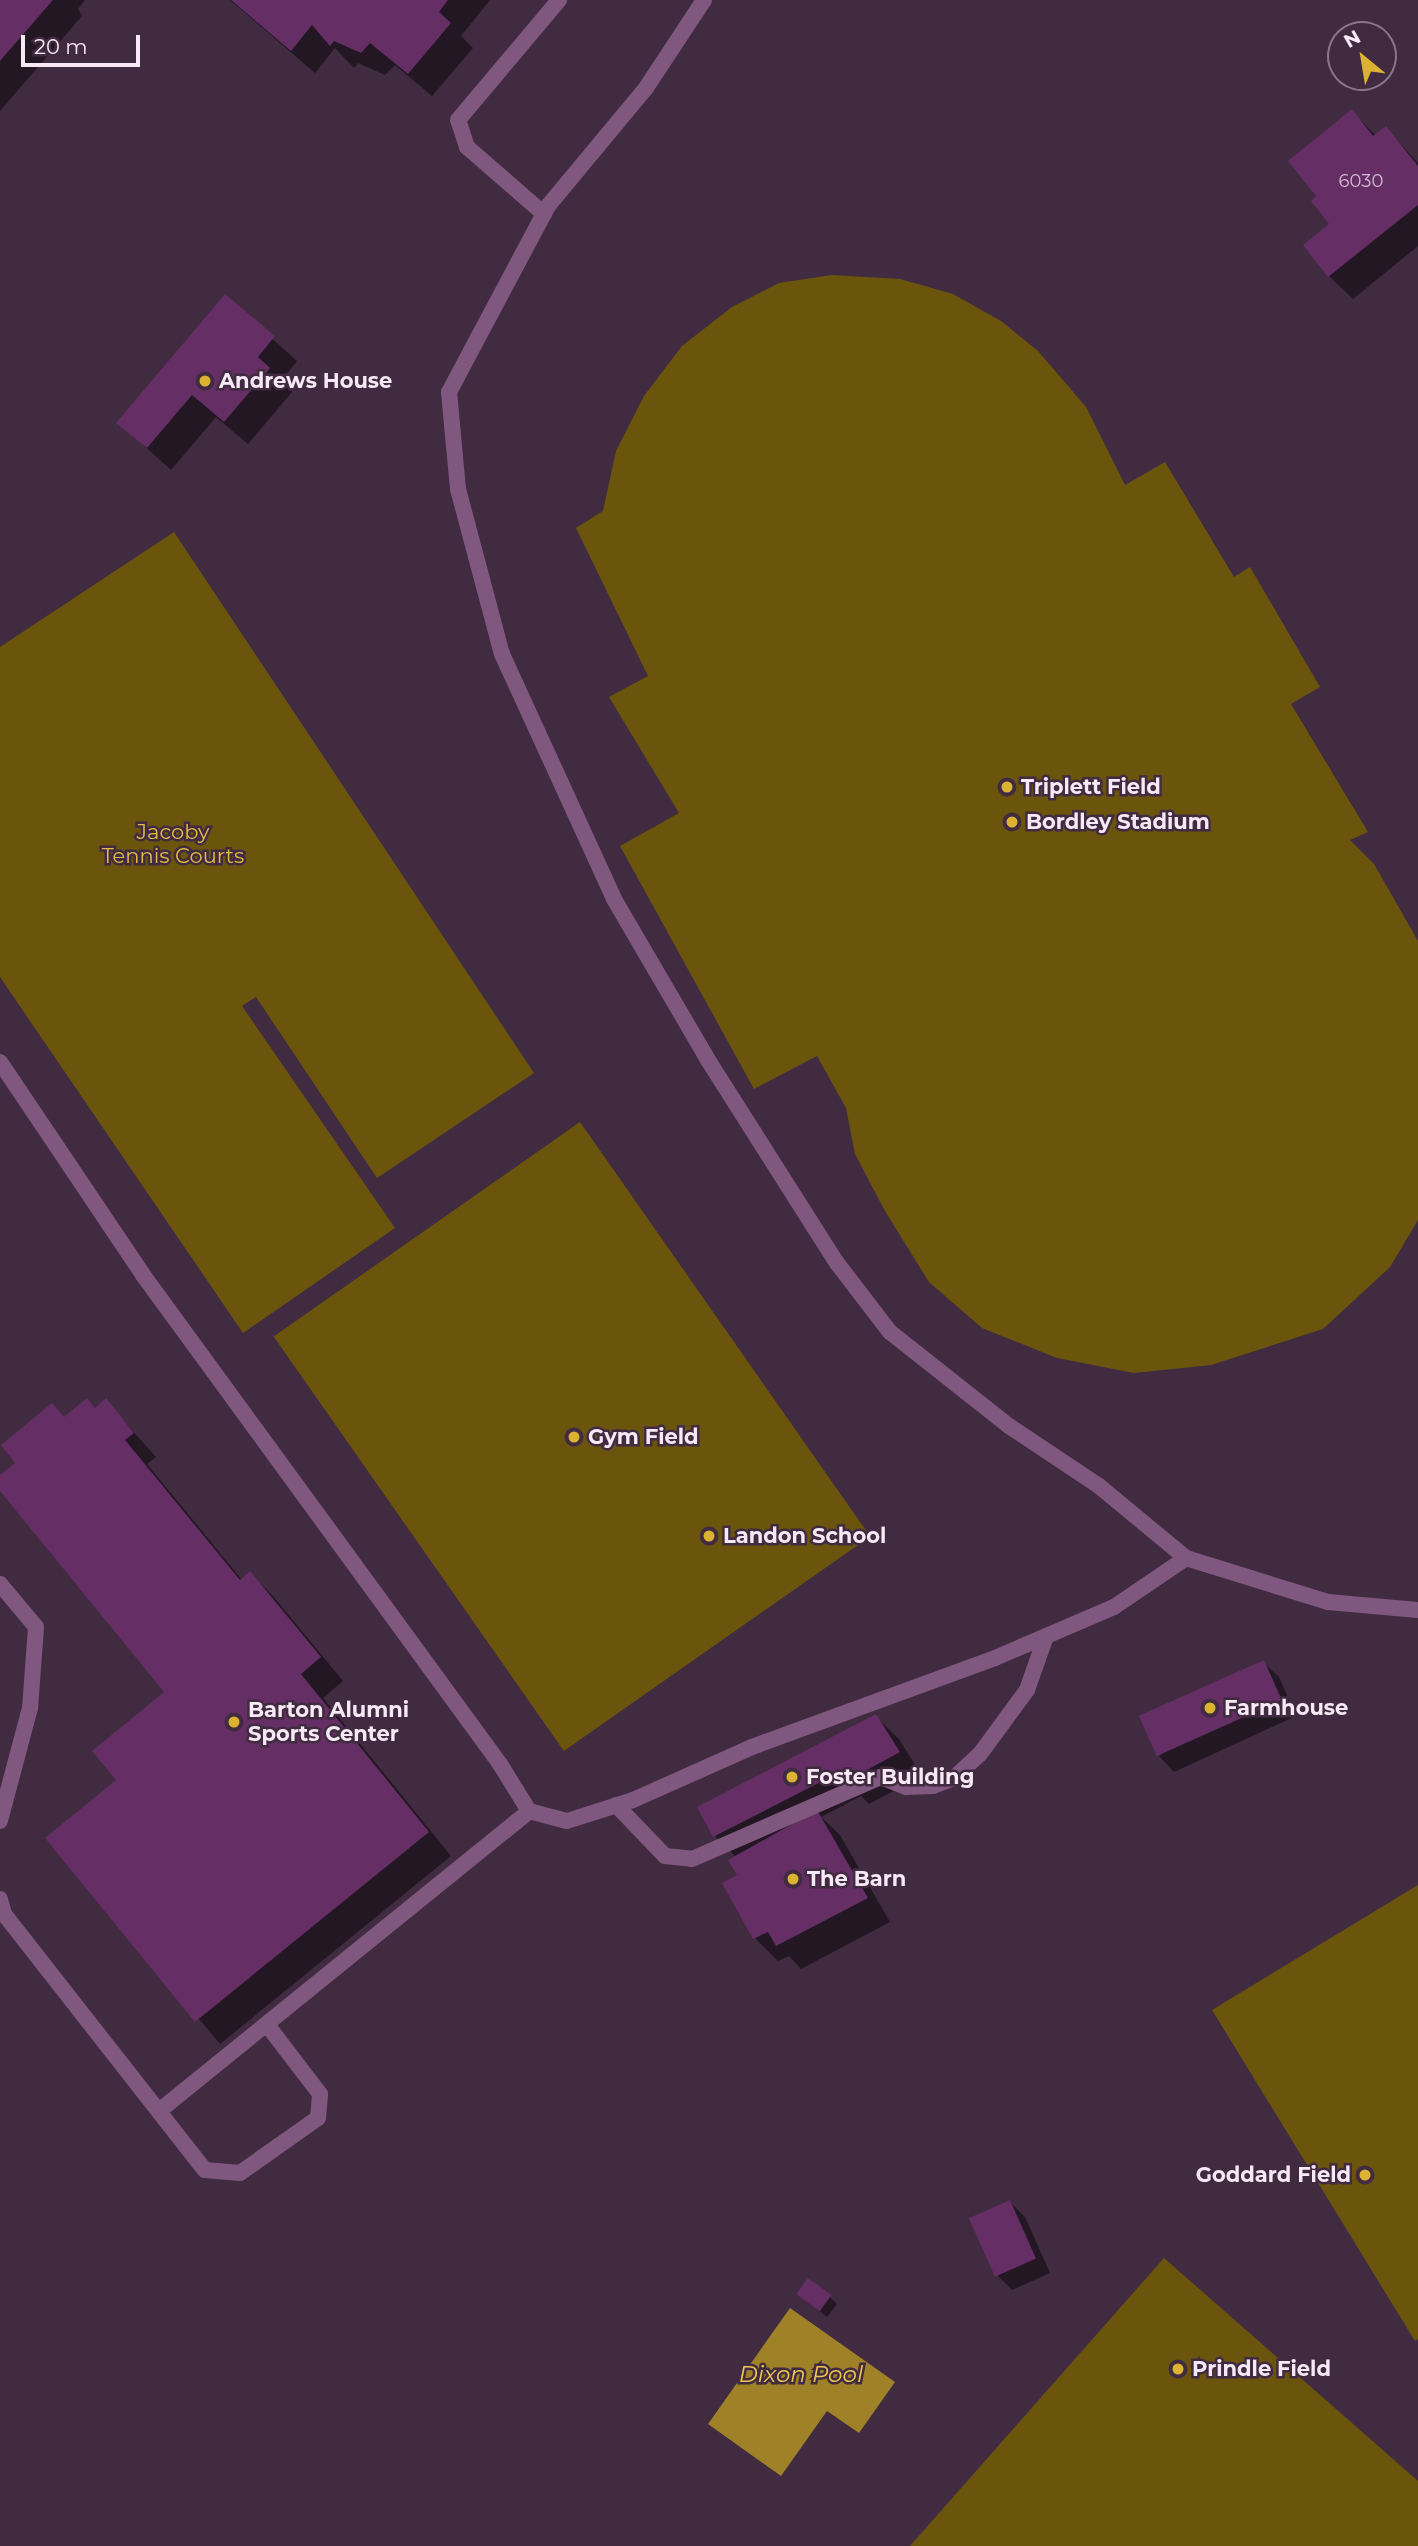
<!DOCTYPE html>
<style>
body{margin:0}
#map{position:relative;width:1418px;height:2546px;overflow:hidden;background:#412b40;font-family:Montserrat,sans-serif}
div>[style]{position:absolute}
.green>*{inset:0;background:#6b550d;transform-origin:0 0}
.water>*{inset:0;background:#9f8127}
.shadow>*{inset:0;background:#0007}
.building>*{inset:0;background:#652e65;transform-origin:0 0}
.service>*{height:16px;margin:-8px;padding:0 8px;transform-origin:8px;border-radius:8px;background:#80587f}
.dots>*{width:19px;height:19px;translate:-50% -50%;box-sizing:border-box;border:4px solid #412b40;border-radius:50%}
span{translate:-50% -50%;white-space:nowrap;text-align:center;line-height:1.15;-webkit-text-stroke:5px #412b40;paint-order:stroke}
.number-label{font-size:18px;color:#d2bad2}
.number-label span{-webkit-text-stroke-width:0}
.poi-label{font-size:21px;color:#f7e9f6;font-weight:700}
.left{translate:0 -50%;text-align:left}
.right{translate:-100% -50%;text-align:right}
.park-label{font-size:21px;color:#e3ba42}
.water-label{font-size:23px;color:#eec54f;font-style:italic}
.north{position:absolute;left:1327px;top:21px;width:70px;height:70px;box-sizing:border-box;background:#412b40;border:2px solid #8a7789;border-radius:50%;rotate:330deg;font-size:19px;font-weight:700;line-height:28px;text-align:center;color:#f7e9f6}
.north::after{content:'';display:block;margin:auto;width:24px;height:32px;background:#dcb233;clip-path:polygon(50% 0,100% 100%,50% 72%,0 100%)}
.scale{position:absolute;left:21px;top:35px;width:119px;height:32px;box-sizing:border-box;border:4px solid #f7e9f6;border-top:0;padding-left:9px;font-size:21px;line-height:24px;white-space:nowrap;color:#f7e9f6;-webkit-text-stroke:5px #412b40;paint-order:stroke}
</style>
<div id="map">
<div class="green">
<i style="clip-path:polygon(832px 275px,900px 279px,953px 294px,1001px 321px,1038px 351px,1086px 407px,1125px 485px,1165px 462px,1234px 577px,1250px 567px,1320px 687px,1291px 704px,1368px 832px,1350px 840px,1374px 864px,1418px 941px,1418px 1220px,1390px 1267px,1323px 1329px,1211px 1365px,1134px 1373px,1057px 1358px,982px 1328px,929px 1282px,885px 1211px,855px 1154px,846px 1108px,817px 1056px,754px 1089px,620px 846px,679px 813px,609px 697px,648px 676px,576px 528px,603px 511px,616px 451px,644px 396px,682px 346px,732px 307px,779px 283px)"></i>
<i style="clip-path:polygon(174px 532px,534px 1073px,377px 1178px,256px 997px,242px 1006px,395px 1228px,243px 1333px,0 977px,0 647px)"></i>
<i style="left:580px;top:1122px;width:506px;height:374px;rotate:55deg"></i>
<i style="clip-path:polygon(1418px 1885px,1418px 2339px,1415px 2341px,1212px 2010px)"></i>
<i style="clip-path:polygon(1164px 2258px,1418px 2481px,1418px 2546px,910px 2546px)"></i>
</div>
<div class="water">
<i style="clip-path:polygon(790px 2308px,895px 2382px,859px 2433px,827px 2411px,781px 2476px,708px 2424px)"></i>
</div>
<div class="shadow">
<i style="clip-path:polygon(0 0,85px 0,78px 9px,82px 16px,0 111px)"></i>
<i style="clip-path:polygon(230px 0,490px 0,461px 36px,473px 48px,432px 96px,395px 65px,385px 75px,358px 63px,354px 68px,335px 48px,315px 73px)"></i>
<i style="clip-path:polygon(1352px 111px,1376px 136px,1386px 128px,1418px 163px,1418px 246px,1353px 299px,1329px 276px,1332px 224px,1318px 197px)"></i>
<i style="clip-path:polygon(225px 296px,297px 361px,281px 381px,292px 392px,248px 444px,216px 417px,171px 470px,119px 423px)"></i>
<i style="clip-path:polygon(106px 1401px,156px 1457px,147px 1464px,242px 1580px,250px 1573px,273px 1596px,343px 1681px,323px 1698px,451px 1856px,220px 2044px,47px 1838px,118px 1780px,167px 1693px,0 1488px,0 1477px,65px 1418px,96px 1409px)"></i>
<i style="clip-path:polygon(1263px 1662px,1279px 1677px,1296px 1716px,1174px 1772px,1159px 1756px)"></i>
<i style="clip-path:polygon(875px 1716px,899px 1739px,922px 1776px,869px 1804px,861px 1796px,821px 1817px,840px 1835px,890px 1922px,801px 1969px,789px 1956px,778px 1961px,755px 1938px,736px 1857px,715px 1836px)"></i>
<i style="clip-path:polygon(1010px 2202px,1025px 2217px,1050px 2273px,1012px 2290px,997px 2275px)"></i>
<i style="clip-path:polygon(798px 2294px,829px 2296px,837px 2304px,827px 2317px)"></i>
</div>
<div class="building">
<i style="clip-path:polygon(0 0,53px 0,0 61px)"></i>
<i style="clip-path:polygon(231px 0,448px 0,439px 12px,451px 23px,408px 74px,370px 43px,361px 53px,334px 41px,330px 46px,312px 25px,291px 51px)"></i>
<i style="clip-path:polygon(1352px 109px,1373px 136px,1386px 126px,1418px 166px,1418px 205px,1328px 277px,1303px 245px,1329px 224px,1311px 201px,1316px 196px,1288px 161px)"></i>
<i style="clip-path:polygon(225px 294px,275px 336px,258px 357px,270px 368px,224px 422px,192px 395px,147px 448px,116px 423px)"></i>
<i style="clip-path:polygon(87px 1398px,95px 1408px,106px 1398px,134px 1433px,125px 1440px,240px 1580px,250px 1571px,321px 1657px,301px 1674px,429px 1832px,195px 2022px,45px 1838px,116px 1780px,92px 1751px,164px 1692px,0 1491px,0 1475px,15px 1463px,1px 1445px,52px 1403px,64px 1417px)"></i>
<i style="left:1264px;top:1660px;width:44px;height:137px;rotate:66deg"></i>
<i style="clip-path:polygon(876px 1714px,900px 1752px,845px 1782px,838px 1773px,713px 1837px,697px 1807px)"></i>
<i style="clip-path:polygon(817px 1810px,868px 1898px,776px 1946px,768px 1932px,753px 1939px,722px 1883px,737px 1875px,728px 1860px)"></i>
<i style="left:1010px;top:2200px;width:64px;height:45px;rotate:66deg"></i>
<i style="left:808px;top:2278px;width:29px;height:20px;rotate:36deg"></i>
</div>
<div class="service">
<i style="left:704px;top:0;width:105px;rotate:123.4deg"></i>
<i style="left:646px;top:88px;width:153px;rotate:129.7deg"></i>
<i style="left:548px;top:206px;width:211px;rotate:118deg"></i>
<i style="left:449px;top:392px;width:97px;rotate:84.7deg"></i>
<i style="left:458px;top:489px;width:171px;rotate:75.1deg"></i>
<i style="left:502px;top:654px;width:269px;rotate:65.4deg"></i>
<i style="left:614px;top:899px;width:186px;rotate:59.7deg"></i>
<i style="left:708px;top:1060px;width:241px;rotate:57.6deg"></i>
<i style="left:837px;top:1263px;width:87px;rotate:52.5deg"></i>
<i style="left:890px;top:1332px;width:152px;rotate:38.3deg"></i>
<i style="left:1009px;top:1426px;width:108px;rotate:33.7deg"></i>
<i style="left:1099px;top:1486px;width:113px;rotate:39.6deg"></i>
<i style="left:1186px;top:1558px;width:149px;rotate:17.2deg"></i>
<i style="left:1328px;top:1602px;width:90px;rotate:5.1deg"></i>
<i style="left:544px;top:214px;width:102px;rotate:-139deg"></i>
<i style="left:467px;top:147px;width:28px;rotate:-108deg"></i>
<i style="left:458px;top:120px;width:157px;rotate:-49.9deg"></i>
<i style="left:0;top:1062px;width:257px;rotate:56.1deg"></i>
<i style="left:143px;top:1275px;width:605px;rotate:53.87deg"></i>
<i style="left:500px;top:1764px;width:55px;rotate:58.3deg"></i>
<i style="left:529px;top:1811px;width:39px;rotate:15deg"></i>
<i style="left:567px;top:1821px;width:69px;rotate:-17.7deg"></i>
<i style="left:633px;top:1800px;width:130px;rotate:-24deg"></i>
<i style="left:752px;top:1747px;width:259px;rotate:-20.1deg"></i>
<i style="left:995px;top:1658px;width:129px;rotate:-23.2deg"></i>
<i style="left:1114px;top:1607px;width:87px;rotate:-34.2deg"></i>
<i style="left:0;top:1584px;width:56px;rotate:50.1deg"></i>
<i style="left:36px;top:1627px;width:81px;rotate:94.2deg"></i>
<i style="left:30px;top:1708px;width:117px;rotate:104.9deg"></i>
<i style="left:616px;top:1805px;width:71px;rotate:46.1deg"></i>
<i style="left:665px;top:1856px;width:27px;rotate:6deg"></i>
<i style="left:692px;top:1859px;width:206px;rotate:-23.5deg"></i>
<i style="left:881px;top:1777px;width:27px;rotate:22deg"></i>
<i style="left:906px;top:1787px;width:27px;rotate:-2deg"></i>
<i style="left:933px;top:1786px;width:22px;rotate:-21deg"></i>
<i style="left:954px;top:1778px;width:35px;rotate:-43deg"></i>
<i style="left:980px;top:1754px;width:79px;rotate:-53.7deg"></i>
<i style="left:1027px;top:1690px;width:57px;rotate:-70.6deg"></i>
<i style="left:0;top:1899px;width:16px;rotate:75deg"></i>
<i style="left:4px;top:1914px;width:325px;rotate:51.9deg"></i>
<i style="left:205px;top:2170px;width:35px;rotate:5deg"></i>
<i style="left:240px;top:2173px;width:95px;rotate:-35.2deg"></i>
<i style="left:318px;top:2118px;width:24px;rotate:-85deg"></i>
<i style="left:320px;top:2094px;width:86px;rotate:-127.4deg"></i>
<i style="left:159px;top:2111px;width:476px;rotate:-39deg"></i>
</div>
<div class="dots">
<i style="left:205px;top:381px;background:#dcb233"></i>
<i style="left:1007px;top:787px;background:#dcb233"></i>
<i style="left:1012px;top:822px;background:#dcb233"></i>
<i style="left:574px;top:1437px;background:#dcb233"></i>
<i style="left:709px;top:1536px;background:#dcb233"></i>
<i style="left:1210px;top:1708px;background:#dcb233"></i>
<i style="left:234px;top:1722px;background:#dcb233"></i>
<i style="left:792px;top:1777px;background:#dcb233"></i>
<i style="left:793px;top:1879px;background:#dcb233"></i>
<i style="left:1365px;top:2175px;background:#dcb233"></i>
<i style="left:1178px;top:2369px;background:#dcb233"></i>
</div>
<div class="number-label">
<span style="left:1361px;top:181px">6030</span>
</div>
<div class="poi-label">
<span class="left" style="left:219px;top:381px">Andrews House</span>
<span class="left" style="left:1021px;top:787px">Triplett Field</span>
<span class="left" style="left:1026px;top:822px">Bordley Stadium</span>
<span class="left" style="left:588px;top:1437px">Gym Field</span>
<span class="left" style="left:723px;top:1536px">Landon School</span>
<span class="left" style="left:1224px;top:1708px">Farmhouse</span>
<span class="left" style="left:248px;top:1722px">Barton Alumni<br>Sports Center</span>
<span class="left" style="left:806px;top:1777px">Foster Building</span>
<span class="left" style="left:807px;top:1879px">The Barn</span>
<span class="right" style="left:1351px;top:2175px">Goddard Field</span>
<span class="left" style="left:1192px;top:2369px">Prindle Field</span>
</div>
<div class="park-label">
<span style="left:173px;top:844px">Jacoby<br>Tennis Courts</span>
</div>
<div class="water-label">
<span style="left:801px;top:2374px">Dixon Pool</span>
</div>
<div class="north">N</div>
<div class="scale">20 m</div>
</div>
